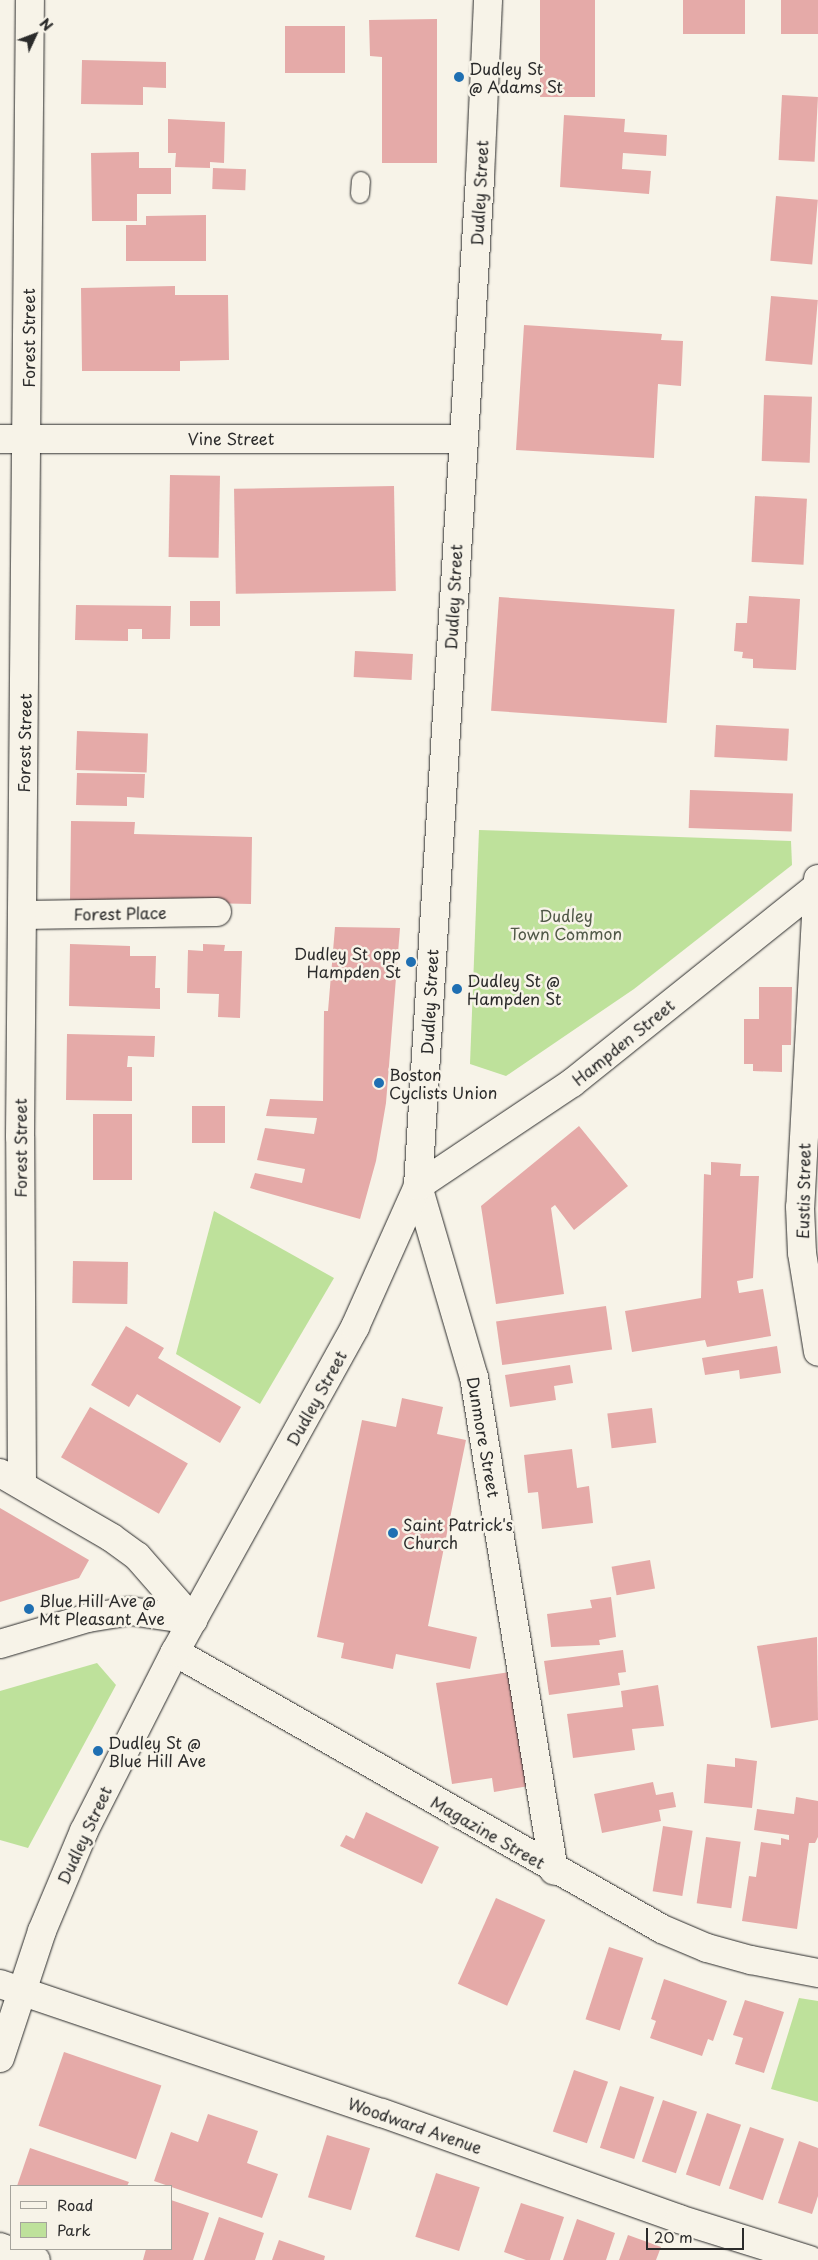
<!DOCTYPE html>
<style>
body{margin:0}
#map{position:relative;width:818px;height:2260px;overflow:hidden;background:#f7f3e8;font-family:"Playpen Sans",sans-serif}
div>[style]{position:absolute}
.green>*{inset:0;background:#bee19b}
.building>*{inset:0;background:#e5aaa8;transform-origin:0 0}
.roads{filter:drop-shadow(0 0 1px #2b2b2b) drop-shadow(0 0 1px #2b2b2b)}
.service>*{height:18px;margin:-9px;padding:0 9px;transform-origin:9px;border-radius:9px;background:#f7f3e8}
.minor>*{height:28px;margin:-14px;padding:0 14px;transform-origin:14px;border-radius:14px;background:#f7f3e8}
.secondary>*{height:28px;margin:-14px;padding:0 14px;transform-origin:14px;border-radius:14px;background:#f7f3e8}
.dots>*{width:14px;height:14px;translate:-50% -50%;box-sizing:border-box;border:2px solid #f7f3e8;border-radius:50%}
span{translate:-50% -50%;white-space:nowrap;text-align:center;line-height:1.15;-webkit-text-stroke:5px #f7f3e8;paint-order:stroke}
.poi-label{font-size:16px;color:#2b2b2b}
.left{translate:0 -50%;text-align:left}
.right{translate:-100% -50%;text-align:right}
.street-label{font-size:16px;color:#2b2b2b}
.park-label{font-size:16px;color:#505847}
.legend{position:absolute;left:10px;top:2185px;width:162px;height:65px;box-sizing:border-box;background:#f7f3e8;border:1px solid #a5a39c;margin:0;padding:6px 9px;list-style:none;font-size:15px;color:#2b2b2b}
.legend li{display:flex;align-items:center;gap:10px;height:25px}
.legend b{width:25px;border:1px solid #a5a39c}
.north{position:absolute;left:10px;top:10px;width:50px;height:50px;-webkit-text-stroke:4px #f7f3e8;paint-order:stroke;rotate:47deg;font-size:14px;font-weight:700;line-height:20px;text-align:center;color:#2b2b2b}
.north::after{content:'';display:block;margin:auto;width:18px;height:22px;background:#2b2b2b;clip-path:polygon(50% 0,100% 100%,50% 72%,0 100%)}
.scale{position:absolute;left:646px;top:2228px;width:98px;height:22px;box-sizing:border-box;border:2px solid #2b2b2b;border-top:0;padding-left:6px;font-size:15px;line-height:18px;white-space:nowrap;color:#2b2b2b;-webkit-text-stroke:4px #f7f3e8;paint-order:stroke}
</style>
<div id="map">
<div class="green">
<i style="clip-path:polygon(479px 830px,791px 841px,792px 865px,634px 989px,506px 1076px,470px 1064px)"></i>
<i style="clip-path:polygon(214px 1211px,334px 1278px,260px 1404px,176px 1354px)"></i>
<i style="clip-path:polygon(97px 1663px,116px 1685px,28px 1848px,0 1840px,0 1691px)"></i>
<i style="clip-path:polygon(799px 1998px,818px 2001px,818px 2102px,771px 2089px)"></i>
</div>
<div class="building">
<i style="left:540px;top:0;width:55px;height:97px"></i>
<i style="left:683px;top:0;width:62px;height:34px"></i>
<i style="left:781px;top:0;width:37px;height:34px"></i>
<i style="clip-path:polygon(437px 19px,437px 163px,382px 163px,382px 57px,370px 56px,369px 20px)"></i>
<i style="left:285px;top:26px;width:60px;height:47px"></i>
<i style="clip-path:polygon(82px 60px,166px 62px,166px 88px,143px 87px,143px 105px,81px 104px)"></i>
<i style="left:782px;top:95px;width:36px;height:65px;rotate:3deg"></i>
<i style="clip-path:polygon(564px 115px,625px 119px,624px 132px,667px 135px,666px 156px,623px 153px,622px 169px,651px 171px,649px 194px,560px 187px)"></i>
<i style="clip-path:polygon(168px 119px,225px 122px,224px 163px,210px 162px,210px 168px,175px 167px,176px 153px,168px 153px)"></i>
<i style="clip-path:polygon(139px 152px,139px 168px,171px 168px,171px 194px,137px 194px,137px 221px,92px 221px,91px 153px)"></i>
<i style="left:213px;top:168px;width:33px;height:21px;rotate:2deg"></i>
<i style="left:776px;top:196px;width:42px;height:65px;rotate:5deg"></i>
<i style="clip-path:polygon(206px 215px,206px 261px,126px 261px,126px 225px,146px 225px,146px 216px)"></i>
<i style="clip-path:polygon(175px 286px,175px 295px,228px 295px,229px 360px,180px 361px,180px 371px,82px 371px,81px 288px)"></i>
<i style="left:771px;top:296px;width:47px;height:65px;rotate:5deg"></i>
<i style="clip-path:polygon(524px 325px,662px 334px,661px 340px,683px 341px,681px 386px,658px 384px,654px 458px,516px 450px)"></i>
<i style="left:764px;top:395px;width:48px;height:66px;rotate:2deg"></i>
<i style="left:170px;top:475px;width:50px;height:82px;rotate:1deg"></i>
<i style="left:394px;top:486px;width:105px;height:160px;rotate:89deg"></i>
<i style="left:755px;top:496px;width:52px;height:66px;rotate:3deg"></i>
<i style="clip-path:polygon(749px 596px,800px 599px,796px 670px,753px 668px,753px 659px,742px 658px,743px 652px,734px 651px,736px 623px,747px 623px)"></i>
<i style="left:499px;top:597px;width:176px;height:114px;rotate:4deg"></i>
<i style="left:190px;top:601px;width:30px;height:25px"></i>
<i style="clip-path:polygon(76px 605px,171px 606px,170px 639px,142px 639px,142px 629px,128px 629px,128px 641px,75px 640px)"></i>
<i style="left:355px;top:651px;width:58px;height:26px;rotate:3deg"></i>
<i style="left:716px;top:725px;width:73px;height:32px;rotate:3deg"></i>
<i style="left:77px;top:731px;width:71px;height:39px;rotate:2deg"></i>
<i style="clip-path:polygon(77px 773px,145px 774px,144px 798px,127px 797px,127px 806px,76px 805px)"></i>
<i style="left:690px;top:790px;width:103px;height:38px;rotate:2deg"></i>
<i style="clip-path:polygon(71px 821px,135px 822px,134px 834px,252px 837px,251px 904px,70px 900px)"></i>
<i style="clip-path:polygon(335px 927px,400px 928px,386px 1103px,376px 1161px,360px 1219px,250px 1188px,255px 1173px,302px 1183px,305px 1169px,257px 1160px,265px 1128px,314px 1134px,317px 1118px,266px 1116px,270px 1099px,323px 1101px,324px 1011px,328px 1011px)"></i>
<i style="clip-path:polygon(70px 944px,130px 946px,130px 956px,156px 956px,155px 988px,160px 988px,160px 1009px,69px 1006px)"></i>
<i style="clip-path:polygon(203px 944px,225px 945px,224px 951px,242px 951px,240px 1018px,218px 1017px,219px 994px,187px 993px,188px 950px,203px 951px)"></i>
<i style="clip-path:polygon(759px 987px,792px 987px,791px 1045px,782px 1045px,782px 1072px,753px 1071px,753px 1064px,744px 1064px,744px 1019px,759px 1019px)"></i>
<i style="clip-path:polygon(67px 1034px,155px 1036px,154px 1057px,128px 1056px,127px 1067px,132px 1067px,132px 1101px,66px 1100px)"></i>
<i style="left:192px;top:1106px;width:33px;height:37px"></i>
<i style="left:93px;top:1114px;width:39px;height:66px"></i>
<i style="clip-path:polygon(579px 1126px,628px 1186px,574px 1230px,555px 1205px,551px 1208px,564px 1294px,496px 1304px,481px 1206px)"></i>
<i style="clip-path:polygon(711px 1162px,741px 1164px,740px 1176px,759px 1176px,753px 1278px,737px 1281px,739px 1293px,763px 1289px,771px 1336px,707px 1347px,705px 1340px,632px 1352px,625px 1311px,701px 1298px,704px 1174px,711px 1175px)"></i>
<i style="left:73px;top:1261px;width:55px;height:42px;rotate:1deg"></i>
<i style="left:606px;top:1306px;width:44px;height:111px;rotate:82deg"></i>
<i style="clip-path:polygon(126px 1326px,164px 1348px,158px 1358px,241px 1407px,220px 1443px,137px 1394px,129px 1407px,91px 1385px)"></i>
<i style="clip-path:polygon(777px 1346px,781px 1373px,740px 1379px,739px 1370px,705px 1375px,702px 1358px)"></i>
<i style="clip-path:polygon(570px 1365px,573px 1383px,554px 1386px,556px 1400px,510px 1407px,505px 1375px)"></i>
<i style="clip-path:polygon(402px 1398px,443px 1407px,437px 1434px,466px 1440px,428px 1626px,477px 1637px,470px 1669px,396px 1654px,393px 1669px,341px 1658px,344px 1643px,317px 1637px,362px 1420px,396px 1427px)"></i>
<i style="left:90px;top:1407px;width:113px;height:58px;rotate:30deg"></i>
<i style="left:652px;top:1408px;width:35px;height:45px;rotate:83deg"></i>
<i style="clip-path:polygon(572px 1449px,577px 1488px,589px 1486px,593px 1523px,542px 1529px,538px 1492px,528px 1493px,524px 1455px)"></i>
<i style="clip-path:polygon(0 1508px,89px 1560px,79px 1578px,0 1602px)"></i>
<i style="left:650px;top:1560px;width:29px;height:39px;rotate:80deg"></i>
<i style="clip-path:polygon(611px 1597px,616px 1637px,599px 1640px,600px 1645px,551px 1647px,547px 1614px,592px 1608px,590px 1600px)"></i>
<i style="clip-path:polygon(817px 1637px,818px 1720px,771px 1728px,757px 1646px)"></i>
<i style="clip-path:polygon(623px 1650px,626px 1672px,618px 1673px,620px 1685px,549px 1695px,544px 1661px)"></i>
<i style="clip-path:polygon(510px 1672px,529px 1786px,494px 1792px,492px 1778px,452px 1784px,436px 1683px)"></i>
<i style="clip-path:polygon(658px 1685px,664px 1726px,632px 1729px,635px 1750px,573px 1758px,567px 1714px,623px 1707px,621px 1691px)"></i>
<i style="clip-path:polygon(735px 1758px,757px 1761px,752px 1808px,704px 1803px,707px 1764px,735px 1767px)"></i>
<i style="clip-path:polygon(653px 1782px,656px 1795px,673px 1792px,676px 1807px,659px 1810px,661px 1821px,602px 1833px,594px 1794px)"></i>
<i style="clip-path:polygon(796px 1797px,818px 1801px,818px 1837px,815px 1843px,809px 1843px,797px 1929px,742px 1921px,749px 1876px,756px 1877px,761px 1842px,781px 1845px,781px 1838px,789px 1840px,789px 1835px,754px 1830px,757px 1809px,794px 1814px)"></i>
<i style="clip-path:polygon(366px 1812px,439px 1847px,422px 1884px,340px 1846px,346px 1835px,354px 1839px)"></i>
<i style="left:663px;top:1826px;width:30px;height:66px;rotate:9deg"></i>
<i style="left:706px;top:1837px;width:35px;height:67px;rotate:8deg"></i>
<i style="left:496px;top:1898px;width:54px;height:94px;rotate:24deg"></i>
<i style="left:609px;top:1947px;width:36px;height:76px;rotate:18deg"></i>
<i style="clip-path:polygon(664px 1979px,727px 2001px,713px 2041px,708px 2039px,702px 2056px,650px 2038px,656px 2021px,651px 2019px)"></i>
<i style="clip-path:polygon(745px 2000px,784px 2012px,764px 2073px,735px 2064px,743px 2038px,733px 2035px)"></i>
<i style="left:64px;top:2052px;width:103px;height:78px;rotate:19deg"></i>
<i style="left:574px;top:2070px;width:36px;height:65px;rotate:19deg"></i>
<i style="left:620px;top:2086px;width:36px;height:65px;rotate:18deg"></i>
<i style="left:663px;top:2100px;width:36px;height:65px;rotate:19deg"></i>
<i style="left:707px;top:2113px;width:36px;height:65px;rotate:19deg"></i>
<i style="clip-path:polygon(208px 2114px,258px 2131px,247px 2163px,278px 2174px,262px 2218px,154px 2181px,171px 2132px,198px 2142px)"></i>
<i style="left:750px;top:2127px;width:36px;height:65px;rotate:19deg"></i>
<i style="left:327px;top:2135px;width:45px;height:65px;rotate:17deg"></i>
<i style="clip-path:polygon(799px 2141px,818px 2148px,818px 2196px,812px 2214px,778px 2203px)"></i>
<i style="clip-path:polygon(30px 2148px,129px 2182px,127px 2186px,17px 2186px)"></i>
<i style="left:436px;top:2173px;width:46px;height:67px;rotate:18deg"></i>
<i style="clip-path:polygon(171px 2200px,209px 2213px,193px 2260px,143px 2260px,146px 2249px,171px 2249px)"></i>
<i style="clip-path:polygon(521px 2203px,564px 2217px,550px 2260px,526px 2260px,504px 2252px)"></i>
<i style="clip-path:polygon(219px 2217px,264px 2233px,255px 2260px,204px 2260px)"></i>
<i style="clip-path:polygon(577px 2219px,615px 2233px,606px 2260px,563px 2260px)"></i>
<i style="clip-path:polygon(628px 2235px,661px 2247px,656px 2260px,619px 2260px)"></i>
<i style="clip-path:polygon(279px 2240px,325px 2256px,324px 2260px,272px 2260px)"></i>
</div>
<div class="roads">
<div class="service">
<i style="left:360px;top:194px;width:13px;rotate:-86deg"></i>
</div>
<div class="minor">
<i style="left:0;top:439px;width:462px"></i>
<i style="left:818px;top:879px;width:328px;rotate:93.1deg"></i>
<i style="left:800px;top:1207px;width:46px;rotate:87.5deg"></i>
<i style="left:802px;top:1253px;width:100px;rotate:80.8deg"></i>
<i style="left:22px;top:915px;width:195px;rotate:-0.9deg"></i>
<i style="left:418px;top:1186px;width:199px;rotate:73.7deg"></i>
<i style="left:474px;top:1377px;width:500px;rotate:80.8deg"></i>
<i style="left:0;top:1473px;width:129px;rotate:30.1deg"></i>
<i style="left:112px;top:1538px;width:31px;rotate:36deg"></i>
<i style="left:137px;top:1556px;width:85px;rotate:48.8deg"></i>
<i style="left:22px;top:1485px;width:348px;rotate:-90.3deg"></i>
<i style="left:20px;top:1137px;width:1137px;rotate:-89.5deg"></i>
<i style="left:0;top:1984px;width:403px;rotate:18.7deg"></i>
<i style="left:382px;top:2113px;width:315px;rotate:19.6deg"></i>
<i style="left:679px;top:2219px;width:137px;rotate:17.4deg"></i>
<i style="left:0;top:2247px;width:38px;rotate:20deg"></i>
</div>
<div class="secondary">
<i style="left:418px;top:1186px;width:185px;rotate:-33.8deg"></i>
<i style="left:572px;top:1083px;width:315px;rotate:-38.7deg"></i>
<i style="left:0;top:1644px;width:92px;rotate:-16.5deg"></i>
<i style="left:88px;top:1618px;width:43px;rotate:-9.5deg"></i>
<i style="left:130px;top:1611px;width:64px;rotate:8.1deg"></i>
<i style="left:175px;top:1652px;width:560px;rotate:29.63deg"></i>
<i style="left:662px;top:1929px;width:49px;rotate:22.9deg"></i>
<i style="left:707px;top:1948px;width:46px;rotate:15.3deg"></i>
<i style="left:751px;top:1960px;width:68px;rotate:11deg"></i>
<i style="left:0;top:2058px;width:134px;rotate:-71.7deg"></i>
<i style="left:42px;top:1931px;width:108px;rotate:-67.2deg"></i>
<i style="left:84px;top:1831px;width:201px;rotate:-63.1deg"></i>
<i style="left:175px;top:1652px;width:372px;rotate:-61deg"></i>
<i style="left:355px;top:1327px;width:154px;rotate:-65.9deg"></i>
<i style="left:418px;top:1186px;width:1011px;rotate:-86.48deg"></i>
<i style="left:480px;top:177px;width:177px;rotate:-87.4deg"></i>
</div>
</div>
<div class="dots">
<i style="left:459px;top:77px;background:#1f6fb2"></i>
<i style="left:411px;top:962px;background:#1f6fb2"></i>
<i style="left:457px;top:989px;background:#1f6fb2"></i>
<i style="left:379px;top:1083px;background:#1f6fb2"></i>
<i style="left:393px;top:1533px;background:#1f6fb2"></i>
<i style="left:29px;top:1609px;background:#1f6fb2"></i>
<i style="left:98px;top:1751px;background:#1f6fb2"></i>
</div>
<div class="poi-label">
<span class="left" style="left:469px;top:77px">Dudley St<br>@ Adams St</span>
<span class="right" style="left:401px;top:962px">Dudley St opp<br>Hampden St</span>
<span class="left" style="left:467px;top:989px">Dudley St @<br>Hampden St</span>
<span class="left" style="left:389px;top:1083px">Boston<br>Cyclists Union</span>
<span class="left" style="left:403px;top:1533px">Saint Patrick's<br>Church</span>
<span class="left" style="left:39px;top:1609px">Blue Hill Ave @<br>Mt Pleasant Ave</span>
<span class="left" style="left:108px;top:1751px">Dudley St @<br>Blue Hill Ave</span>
</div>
<div class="street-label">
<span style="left:479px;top:193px;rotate:-87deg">Dudley Street</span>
<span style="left:28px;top:338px;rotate:-90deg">Forest Street</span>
<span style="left:231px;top:438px">Vine Street</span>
<span style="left:453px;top:597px;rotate:-87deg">Dudley Street</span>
<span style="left:24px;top:743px;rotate:-89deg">Forest Street</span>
<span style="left:120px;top:913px;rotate:-1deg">Forest Place</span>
<span style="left:429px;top:1002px;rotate:-87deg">Dudley Street</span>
<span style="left:623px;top:1042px;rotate:-39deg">Hampden Street</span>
<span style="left:20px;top:1148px;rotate:-90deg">Forest Street</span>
<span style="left:803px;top:1191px;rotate:-89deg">Eustis Street</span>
<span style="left:316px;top:1398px;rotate:-61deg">Dudley Street</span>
<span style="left:484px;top:1437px;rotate:80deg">Dunmore Street</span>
<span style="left:488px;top:1832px;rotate:30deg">Magazine Street</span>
<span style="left:84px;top:1835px;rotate:-65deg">Dudley Street</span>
<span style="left:415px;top:2125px;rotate:19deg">Woodward Avenue</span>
</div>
<div class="park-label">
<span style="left:566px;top:924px">Dudley<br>Town Common</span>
</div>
<ul class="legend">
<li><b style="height:6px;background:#f7f3e8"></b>Road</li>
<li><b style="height:14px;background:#bee19b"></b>Park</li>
</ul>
<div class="north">N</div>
<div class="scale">20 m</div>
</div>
